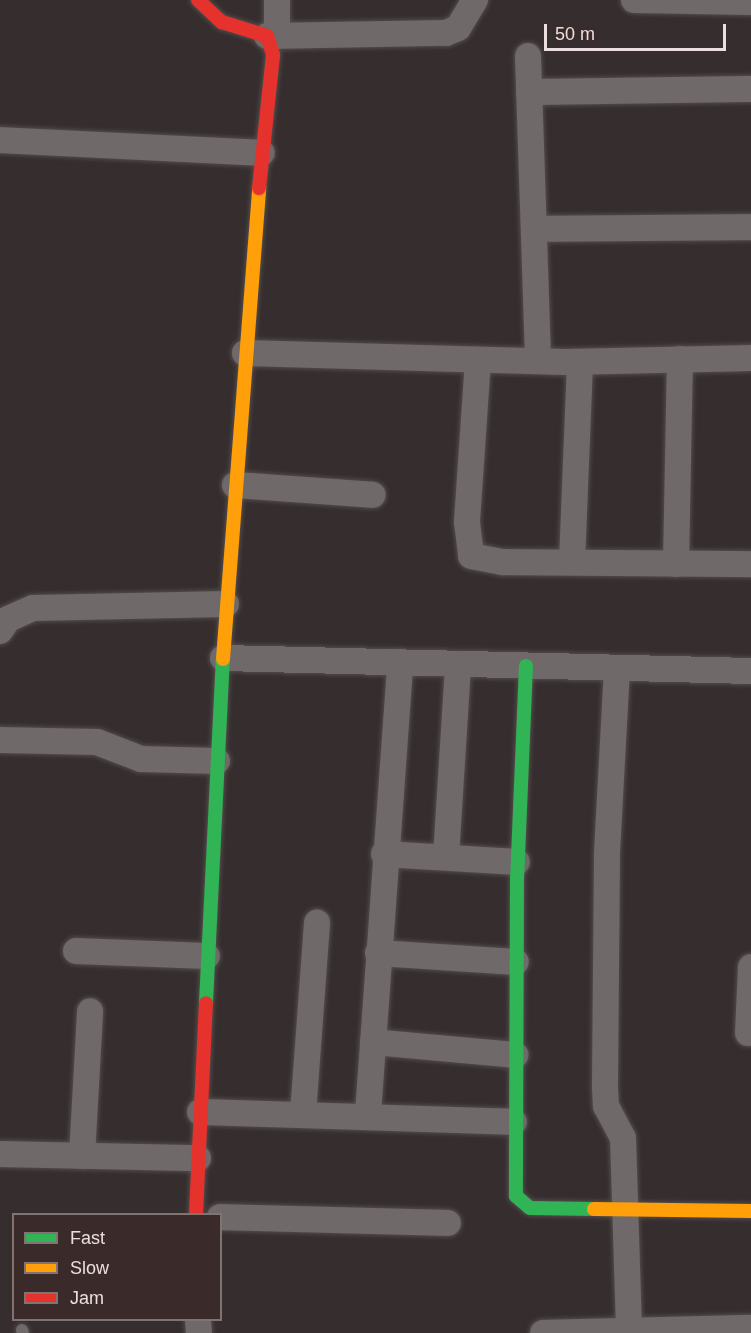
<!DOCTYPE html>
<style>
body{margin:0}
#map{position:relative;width:751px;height:1333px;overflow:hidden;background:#362e2e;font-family:Arial,sans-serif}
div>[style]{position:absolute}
.roads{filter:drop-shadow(0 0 2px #534b4b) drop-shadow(0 0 2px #534b4b)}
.lane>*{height:12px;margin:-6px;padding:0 6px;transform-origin:6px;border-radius:6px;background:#706969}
.street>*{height:26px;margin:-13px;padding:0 13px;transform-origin:13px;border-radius:13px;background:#706969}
.fast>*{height:14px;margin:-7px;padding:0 7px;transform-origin:7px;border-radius:7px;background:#30b455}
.slow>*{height:14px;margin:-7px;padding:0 7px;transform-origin:7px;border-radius:7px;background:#ff9f0a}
.jam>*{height:14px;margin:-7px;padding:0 7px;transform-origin:7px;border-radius:7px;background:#e5322d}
span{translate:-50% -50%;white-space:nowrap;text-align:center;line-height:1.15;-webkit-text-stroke:5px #3a2b2a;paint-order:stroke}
.legend{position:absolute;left:12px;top:1213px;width:210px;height:108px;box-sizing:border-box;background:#3a2b2a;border:2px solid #807372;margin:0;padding:8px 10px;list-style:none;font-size:18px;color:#eadfde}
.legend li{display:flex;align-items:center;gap:12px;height:30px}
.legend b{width:30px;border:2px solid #807372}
.scale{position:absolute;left:544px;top:24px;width:182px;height:27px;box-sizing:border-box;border:3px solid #eadfde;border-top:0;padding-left:8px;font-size:18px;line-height:21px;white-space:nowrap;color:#eadfde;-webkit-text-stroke:4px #3a2b2a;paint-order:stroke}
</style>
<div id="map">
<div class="roads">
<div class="lane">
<i style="left:22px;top:1330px;width:3px;rotate:72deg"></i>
</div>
<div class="street">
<i style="left:277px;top:0;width:36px;rotate:90deg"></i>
<i style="left:634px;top:0;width:117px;rotate:1deg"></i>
<i style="left:267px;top:36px;width:179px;rotate:-1deg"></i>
<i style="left:446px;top:33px;width:13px;rotate:-23deg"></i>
<i style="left:458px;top:28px;width:33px;rotate:-59deg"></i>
<i style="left:528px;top:56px;width:305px;rotate:88.1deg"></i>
<i style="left:529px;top:92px;width:222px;rotate:-0.8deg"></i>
<i style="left:0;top:140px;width:262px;rotate:2.8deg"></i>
<i style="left:534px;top:229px;width:217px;rotate:-0.5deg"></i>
<i style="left:245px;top:353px;width:320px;rotate:1.6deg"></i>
<i style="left:565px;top:362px;width:186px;rotate:-1.2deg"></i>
<i style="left:478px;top:360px;width:162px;rotate:93.9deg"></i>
<i style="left:467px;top:522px;width:34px;rotate:83deg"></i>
<i style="left:471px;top:556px;width:33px;rotate:11deg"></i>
<i style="left:503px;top:562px;width:248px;rotate:0.5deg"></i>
<i style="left:235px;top:485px;width:138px;rotate:4.1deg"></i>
<i style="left:572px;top:562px;width:200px;rotate:-87.7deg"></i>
<i style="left:676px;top:564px;width:205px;rotate:-88.9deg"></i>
<i style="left:0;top:631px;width:14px;rotate:-56deg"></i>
<i style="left:8px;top:619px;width:27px;rotate:-24deg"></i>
<i style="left:33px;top:608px;width:193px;rotate:-1.2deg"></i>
<i style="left:223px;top:658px;width:528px;rotate:1.41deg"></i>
<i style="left:617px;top:668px;width:187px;rotate:93.1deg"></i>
<i style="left:607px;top:855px;width:233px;rotate:90.5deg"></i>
<i style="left:605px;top:1088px;width:18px;rotate:87deg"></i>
<i style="left:606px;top:1106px;width:36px;rotate:62deg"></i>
<i style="left:623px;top:1138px;width:195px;rotate:88.2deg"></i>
<i style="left:0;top:740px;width:97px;rotate:1.2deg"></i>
<i style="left:97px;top:742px;width:47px;rotate:21.1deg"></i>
<i style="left:141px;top:759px;width:76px;rotate:1.5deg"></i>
<i style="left:384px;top:854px;width:133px;rotate:3.4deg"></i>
<i style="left:446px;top:857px;width:193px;rotate:-86.4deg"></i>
<i style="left:76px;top:951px;width:131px;rotate:2.2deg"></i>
<i style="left:378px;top:953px;width:138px;rotate:3.7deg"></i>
<i style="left:748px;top:1033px;width:66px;rotate:-87.4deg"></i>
<i style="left:373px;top:1042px;width:143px;rotate:5.2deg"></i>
<i style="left:200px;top:1112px;width:314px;rotate:1.8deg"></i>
<i style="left:303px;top:1114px;width:192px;rotate:-85.8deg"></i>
<i style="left:368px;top:1114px;width:452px;rotate:-85.9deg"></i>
<i style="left:0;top:1154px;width:198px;rotate:1.2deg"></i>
<i style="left:82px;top:1156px;width:145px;rotate:-86.8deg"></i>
<i style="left:220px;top:1217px;width:228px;rotate:1.5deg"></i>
<i style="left:198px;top:1320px;width:13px;rotate:86deg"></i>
<i style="left:543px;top:1333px;width:208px;rotate:-1.4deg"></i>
</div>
<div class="fast">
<i style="left:526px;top:666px;width:212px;rotate:92.4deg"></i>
<i style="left:517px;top:878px;width:318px;rotate:90.2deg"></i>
<i style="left:516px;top:1196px;width:18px;rotate:41deg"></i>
<i style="left:530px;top:1208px;width:64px;rotate:0.9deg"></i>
<i style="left:206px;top:1003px;width:344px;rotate:-87.2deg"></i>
</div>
<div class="slow">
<i style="left:223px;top:659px;width:472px;rotate:-85.6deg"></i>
<i style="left:594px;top:1209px;width:157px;rotate:0.7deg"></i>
</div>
<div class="jam">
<i style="left:198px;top:0;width:33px;rotate:43deg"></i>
<i style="left:222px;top:22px;width:47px;rotate:17.3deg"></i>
<i style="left:267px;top:36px;width:20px;rotate:72deg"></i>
<i style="left:273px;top:55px;width:134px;rotate:96deg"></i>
<i style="left:196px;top:1214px;width:211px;rotate:-87.3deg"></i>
</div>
</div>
<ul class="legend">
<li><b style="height:8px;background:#30b455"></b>Fast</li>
<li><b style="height:8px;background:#ff9f0a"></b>Slow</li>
<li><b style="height:8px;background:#e5322d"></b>Jam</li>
</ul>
<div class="scale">50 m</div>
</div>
